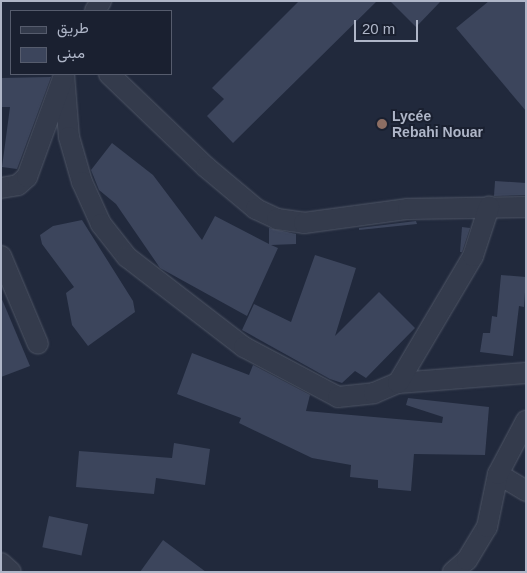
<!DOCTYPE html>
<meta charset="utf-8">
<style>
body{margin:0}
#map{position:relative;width:527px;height:573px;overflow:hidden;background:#21293c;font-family:Helvetica,Vazirmatn,sans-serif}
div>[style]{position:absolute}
.building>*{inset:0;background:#3c455c;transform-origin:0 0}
.roads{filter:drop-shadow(0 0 1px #4f5666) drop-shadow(0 0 1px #4f5666)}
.street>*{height:20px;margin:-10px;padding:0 10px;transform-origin:10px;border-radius:10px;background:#343b4c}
.dots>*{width:14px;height:14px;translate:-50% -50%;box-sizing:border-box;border:2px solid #1a2030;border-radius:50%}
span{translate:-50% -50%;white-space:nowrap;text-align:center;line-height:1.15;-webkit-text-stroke:4px #1a2030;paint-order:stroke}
.poi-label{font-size:14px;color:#afb6c8;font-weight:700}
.left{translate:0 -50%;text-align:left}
.frame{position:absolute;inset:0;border:2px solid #afb6c8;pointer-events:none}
.legend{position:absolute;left:10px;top:10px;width:162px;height:65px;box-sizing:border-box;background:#1a2030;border:1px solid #565c6d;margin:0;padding:6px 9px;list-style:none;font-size:15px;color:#afb6c8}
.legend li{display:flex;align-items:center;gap:10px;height:25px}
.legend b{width:25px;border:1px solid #565c6d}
.scale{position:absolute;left:354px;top:20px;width:64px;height:22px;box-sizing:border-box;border:2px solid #afb6c8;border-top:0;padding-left:6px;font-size:15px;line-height:18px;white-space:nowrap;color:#afb6c8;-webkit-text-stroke:4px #1a2030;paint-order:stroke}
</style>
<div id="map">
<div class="building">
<i style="clip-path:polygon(299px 1px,377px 1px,233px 143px,207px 116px,224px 99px,212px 88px)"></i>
<i style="clip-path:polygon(390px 1px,441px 1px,416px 27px)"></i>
<i style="clip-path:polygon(489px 1px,526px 1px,526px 111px,456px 28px)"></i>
<i style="clip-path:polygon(51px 77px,17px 169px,2px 167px,10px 107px,1px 107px,1px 78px)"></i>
<i style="clip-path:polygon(112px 143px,153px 175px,202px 240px,215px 216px,269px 244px,269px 228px,296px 234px,296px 244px,271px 245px,278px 248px,247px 316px,160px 268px,116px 204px,99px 190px,91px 170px)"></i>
<i style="clip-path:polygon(495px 181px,526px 183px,526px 195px,494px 196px)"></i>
<i style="clip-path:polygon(82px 220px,133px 301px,135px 312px,88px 346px,72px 325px,66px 293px,74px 287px,42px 244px,40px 235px,53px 226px)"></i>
<i style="clip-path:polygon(416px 221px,417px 224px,359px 230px,359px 228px)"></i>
<i style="clip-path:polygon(462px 227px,470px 228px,462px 252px,460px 252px)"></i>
<i style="clip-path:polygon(315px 255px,356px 268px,335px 336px,379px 292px,415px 328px,366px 378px,355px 371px,342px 383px,330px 379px,242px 330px,254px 304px,291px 322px)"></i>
<i style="clip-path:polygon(501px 275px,526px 277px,524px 307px,519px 306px,513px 356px,480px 352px,483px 333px,490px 333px,492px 316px,497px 317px)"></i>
<i style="clip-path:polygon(1px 297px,30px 366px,1px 377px)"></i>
<i style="clip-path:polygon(192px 353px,249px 375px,253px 365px,310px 395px,306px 411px,442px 423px,443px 417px,406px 405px,408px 398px,489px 407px,485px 455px,414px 454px,411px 491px,378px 488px,378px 480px,350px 477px,351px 465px,312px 458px,239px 423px,241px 418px,177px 394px)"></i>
<i style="clip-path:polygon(174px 443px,210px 449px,205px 485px,156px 478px,154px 494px,76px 487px,79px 451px,172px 458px)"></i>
<i style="left:49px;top:516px;width:40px;height:32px;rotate:12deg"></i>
<i style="clip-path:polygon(163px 540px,206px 572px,140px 572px)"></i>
</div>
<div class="roads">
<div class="street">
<i style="left:95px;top:11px;width:12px;rotate:-59deg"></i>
<i style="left:64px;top:74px;width:63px;rotate:85.5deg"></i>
<i style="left:69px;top:137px;width:47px;rotate:73.9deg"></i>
<i style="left:82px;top:182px;width:46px;rotate:65.7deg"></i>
<i style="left:101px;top:224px;width:42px;rotate:51.8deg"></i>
<i style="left:127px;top:257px;width:148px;rotate:37.6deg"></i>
<i style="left:244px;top:347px;width:106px;rotate:28deg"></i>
<i style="left:338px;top:397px;width:36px;rotate:-6deg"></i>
<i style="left:374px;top:393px;width:26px;rotate:-23deg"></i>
<i style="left:398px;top:383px;width:128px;rotate:-4.5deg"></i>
<i style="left:109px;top:74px;width:134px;rotate:43.8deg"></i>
<i style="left:206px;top:167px;width:65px;rotate:40deg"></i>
<i style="left:256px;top:209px;width:23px;rotate:25deg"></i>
<i style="left:277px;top:219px;width:27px;rotate:8deg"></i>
<i style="left:304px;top:223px;width:105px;rotate:-7.7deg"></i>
<i style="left:408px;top:209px;width:118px;rotate:-1deg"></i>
<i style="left:1px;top:188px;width:17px;rotate:-10deg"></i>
<i style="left:18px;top:185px;width:12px;rotate:-42deg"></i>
<i style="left:27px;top:177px;width:105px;rotate:-70deg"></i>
<i style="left:1px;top:256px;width:95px;rotate:67.2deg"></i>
<i style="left:398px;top:383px;width:147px;rotate:-59.4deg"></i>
<i style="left:473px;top:256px;width:52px;rotate:-71.9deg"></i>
<i style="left:498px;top:474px;width:33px;rotate:31deg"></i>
<i style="left:1px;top:563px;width:13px;rotate:42deg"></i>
<i style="left:453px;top:572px;width:18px;rotate:-41deg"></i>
<i style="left:467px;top:560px;width:39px;rotate:-59deg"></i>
<i style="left:487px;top:527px;width:54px;rotate:-78.3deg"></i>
<i style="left:498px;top:474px;width:60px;rotate:-62.2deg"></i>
</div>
</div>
<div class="dots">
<i style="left:382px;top:124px;background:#8d6e63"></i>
</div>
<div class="poi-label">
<span class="left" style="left:392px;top:124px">Lycée<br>Rebahi Nouar</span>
</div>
<div class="frame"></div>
<ul class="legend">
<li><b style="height:6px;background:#343b4c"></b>طريق</li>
<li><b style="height:14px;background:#3c455c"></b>مبنى</li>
</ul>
<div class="scale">20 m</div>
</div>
